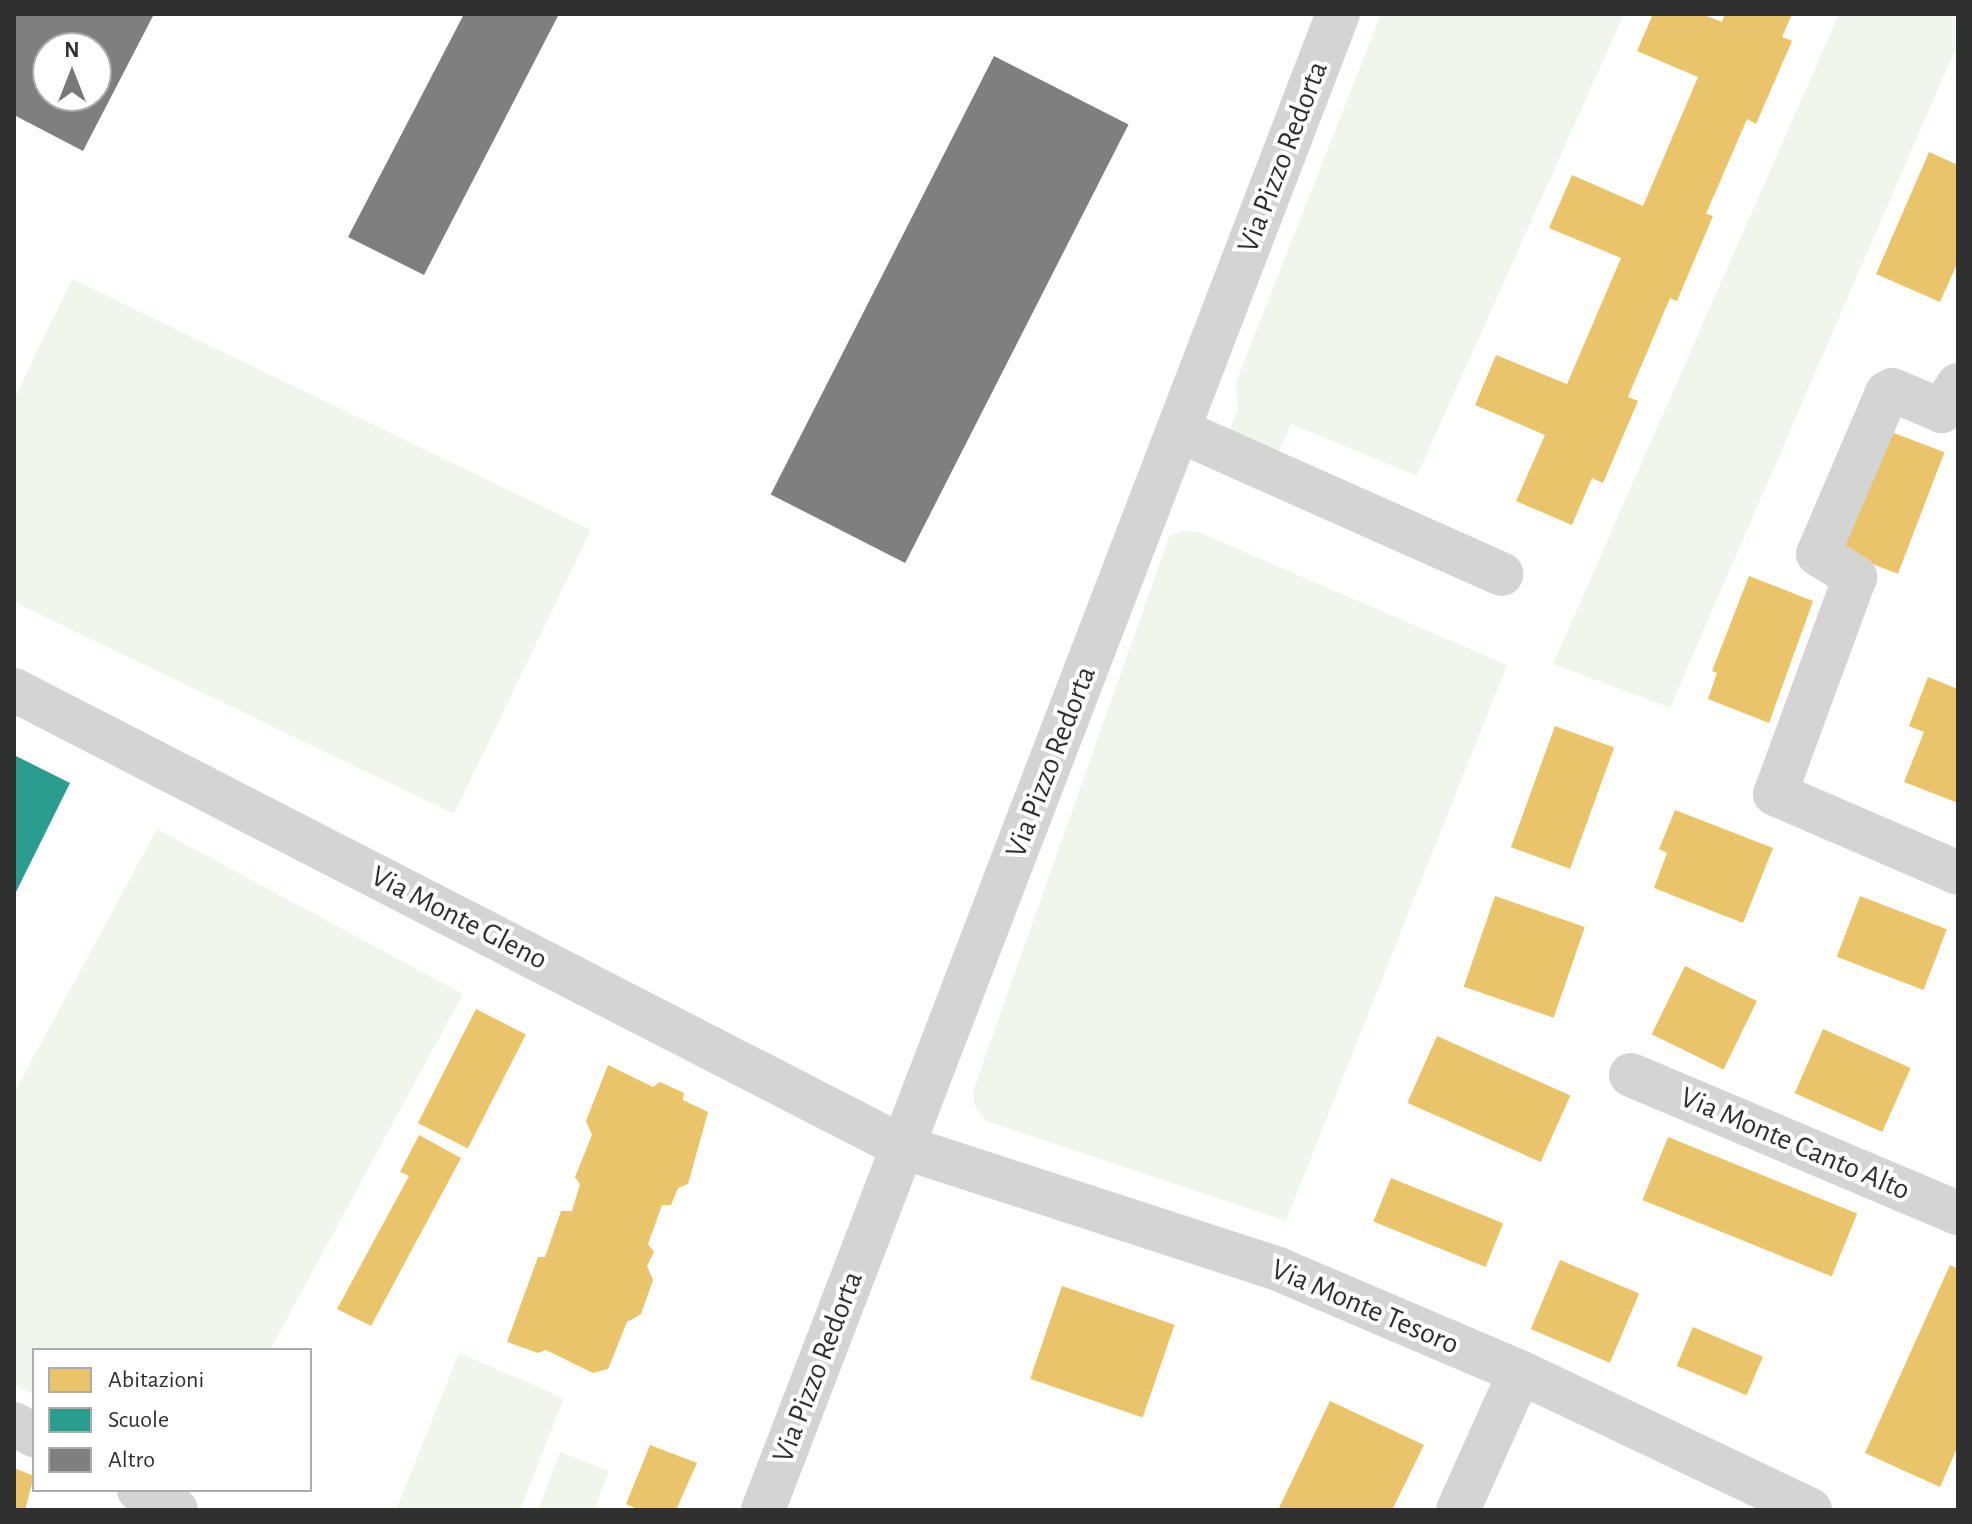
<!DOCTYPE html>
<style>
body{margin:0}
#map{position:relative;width:1972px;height:1524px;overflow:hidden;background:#fff;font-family:"Alegreya Sans",sans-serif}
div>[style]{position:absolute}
.green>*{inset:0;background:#f0f6ec}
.homes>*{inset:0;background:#e9c46a;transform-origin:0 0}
.schools>*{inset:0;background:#2a9d8f}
.building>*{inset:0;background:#7f7f7f;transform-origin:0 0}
.minor>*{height:44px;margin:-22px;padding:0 22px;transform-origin:22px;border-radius:22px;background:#d4d4d4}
span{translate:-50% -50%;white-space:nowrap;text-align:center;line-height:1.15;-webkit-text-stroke:8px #fff;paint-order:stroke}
.street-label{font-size:30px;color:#303030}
.frame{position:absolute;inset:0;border:16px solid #303030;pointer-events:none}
.legend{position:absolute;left:32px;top:1348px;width:280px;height:144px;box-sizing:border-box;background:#fff;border:2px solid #acacac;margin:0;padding:10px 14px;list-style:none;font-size:24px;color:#303030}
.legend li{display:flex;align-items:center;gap:16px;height:40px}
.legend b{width:40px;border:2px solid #acacac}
.north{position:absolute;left:32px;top:32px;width:80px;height:80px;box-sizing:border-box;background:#fff;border:2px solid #acacac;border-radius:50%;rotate:0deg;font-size:22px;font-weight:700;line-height:32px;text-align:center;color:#303030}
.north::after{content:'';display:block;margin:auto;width:28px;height:36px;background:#787878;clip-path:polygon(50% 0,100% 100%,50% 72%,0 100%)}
</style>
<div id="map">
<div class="green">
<i style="clip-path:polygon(1381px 14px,1624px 14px,1417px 476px,1291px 424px,1278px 453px,1229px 432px,1238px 408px,1236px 382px)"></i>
<i style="clip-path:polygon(1839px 14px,1958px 14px,1958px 43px,1670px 708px,1553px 664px)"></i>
<i style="clip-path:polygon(72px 279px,591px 530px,454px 814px,14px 602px,14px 399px)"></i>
<i style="clip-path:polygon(1182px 530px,1198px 532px,1507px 665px,1286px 1221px,986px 1121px,975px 1107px,973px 1091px,1169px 537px)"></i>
<i style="clip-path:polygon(157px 829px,463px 994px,270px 1350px,34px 1350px,34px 1395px,14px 1384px,14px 1093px)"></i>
<i style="clip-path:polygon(459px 1353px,564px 1398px,520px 1510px,396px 1510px)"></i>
<i style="clip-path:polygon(560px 1452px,609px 1471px,594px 1510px,538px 1510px)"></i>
</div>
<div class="homes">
<i style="clip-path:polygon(1653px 14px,1702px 14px,1722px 22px,1725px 14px,1792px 14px,1782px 37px,1792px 41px,1756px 124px,1747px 119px,1706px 214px,1713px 216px,1677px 301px,1670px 298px,1628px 397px,1638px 401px,1603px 483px,1592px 478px,1572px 525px,1516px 501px,1545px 435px,1475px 405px,1496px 355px,1567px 384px,1621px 258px,1549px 228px,1572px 175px,1643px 206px,1698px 77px,1637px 51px)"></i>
<i style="clip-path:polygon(1929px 152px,1958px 165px,1958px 262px,1940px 302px,1876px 274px)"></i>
<i style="left:1881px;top:428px;width:68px;height:130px;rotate:21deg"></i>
<i style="clip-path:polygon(1749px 576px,1813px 601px,1769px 723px,1708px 699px,1717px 673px,1712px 671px)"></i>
<i style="clip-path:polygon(1928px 677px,1958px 689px,1958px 803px,1904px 782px,1924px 732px,1909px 726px)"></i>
<i style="left:1555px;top:726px;width:63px;height:129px;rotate:20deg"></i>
<i style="clip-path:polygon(1675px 810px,1773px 848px,1743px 923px,1654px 888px,1667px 853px,1659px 849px)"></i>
<i style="left:1495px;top:896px;width:95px;height:96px;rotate:19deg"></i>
<i style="left:1860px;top:896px;width:93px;height:65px;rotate:21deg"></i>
<i style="left:1685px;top:966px;width:80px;height:76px;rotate:26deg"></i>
<i style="left:476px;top:1009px;width:56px;height:128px;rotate:27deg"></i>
<i style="left:1823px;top:1029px;width:96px;height:70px;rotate:24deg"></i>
<i style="left:1437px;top:1036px;width:146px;height:73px;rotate:24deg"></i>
<i style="clip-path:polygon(608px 1065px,653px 1087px,660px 1082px,684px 1093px,683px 1100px,708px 1112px,688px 1184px,678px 1188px,671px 1205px,662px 1205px,648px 1244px,654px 1252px,647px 1266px,653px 1280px,641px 1314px,627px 1322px,608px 1369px,593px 1373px,546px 1350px,538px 1353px,507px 1342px,538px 1257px,545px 1257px,561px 1211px,572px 1211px,580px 1184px,575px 1177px,592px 1135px,586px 1121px)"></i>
<i style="clip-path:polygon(419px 1135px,461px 1158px,371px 1326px,337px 1309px,409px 1176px,400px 1172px)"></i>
<i style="left:1668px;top:1137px;width:204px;height:68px;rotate:22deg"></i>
<i style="left:1391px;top:1178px;width:121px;height:47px;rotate:22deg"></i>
<i style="left:1560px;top:1260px;width:86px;height:75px;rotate:23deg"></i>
<i style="clip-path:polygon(1950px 1265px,1958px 1269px,1958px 1446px,1940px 1487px,1865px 1453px)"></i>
<i style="left:1062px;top:1286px;width:119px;height:98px;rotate:19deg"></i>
<i style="left:1693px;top:1327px;width:76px;height:42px;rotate:23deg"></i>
<i style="clip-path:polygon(1330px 1401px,1424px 1445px,1392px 1510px,1278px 1510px)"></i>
<i style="clip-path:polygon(650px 1445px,697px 1463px,676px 1510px,640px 1510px,626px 1504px)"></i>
<i style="clip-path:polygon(14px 1468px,34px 1476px,25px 1510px,14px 1510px)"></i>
</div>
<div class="schools">
<i style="clip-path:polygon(14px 755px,70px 783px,14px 896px)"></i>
</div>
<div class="building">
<i style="clip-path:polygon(evenodd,14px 14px,154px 14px,83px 151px,14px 115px,14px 14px,48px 48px,96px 48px,96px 96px,48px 96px,48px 48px)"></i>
<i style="clip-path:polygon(464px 14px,559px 14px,424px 275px,348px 237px)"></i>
<i style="left:994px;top:56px;width:151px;height:492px;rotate:27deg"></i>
</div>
<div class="minor">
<i style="left:1958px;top:385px;width:31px;rotate:122deg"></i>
<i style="left:1942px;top:411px;width:54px;rotate:-157.2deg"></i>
<i style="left:1892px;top:390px;width:6px;rotate:149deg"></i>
<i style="left:1887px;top:393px;width:175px;rotate:113.2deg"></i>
<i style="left:1818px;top:554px;width:44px;rotate:31.9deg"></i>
<i style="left:1855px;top:577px;width:231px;rotate:110.2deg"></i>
<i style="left:1775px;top:794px;width:199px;rotate:23.3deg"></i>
<i style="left:1178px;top:430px;width:354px;rotate:24deg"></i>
<i style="left:14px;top:690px;width:1000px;rotate:27.21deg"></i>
<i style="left:903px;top:1147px;width:394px;rotate:18deg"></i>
<i style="left:1278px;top:1269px;width:263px;rotate:23.1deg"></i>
<i style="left:1520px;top:1372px;width:321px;rotate:25.4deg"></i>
<i style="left:1631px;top:1075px;width:355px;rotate:22.9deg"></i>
<i style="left:14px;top:1424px;width:23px;rotate:29deg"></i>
<i style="left:139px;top:1490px;width:42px;rotate:28.4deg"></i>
<i style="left:763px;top:1510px;width:1603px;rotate:-68.98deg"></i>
<i style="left:1458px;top:1510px;width:151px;rotate:-65.8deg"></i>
</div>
<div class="street-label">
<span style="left:1283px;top:157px;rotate:-69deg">Via Pizzo Redorta</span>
<span style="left:1051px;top:762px;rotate:-69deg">Via Pizzo Redorta</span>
<span style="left:459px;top:918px;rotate:27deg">Via Monte Gleno</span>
<span style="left:1795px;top:1144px;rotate:23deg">Via Monte Canto Alto</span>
<span style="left:1365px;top:1307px;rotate:23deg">Via Monte Tesoro</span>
<span style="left:818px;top:1367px;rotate:-69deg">Via Pizzo Redorta</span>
</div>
<div class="frame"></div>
<ul class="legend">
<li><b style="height:22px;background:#e9c46a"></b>Abitazioni</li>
<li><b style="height:22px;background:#2a9d8f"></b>Scuole</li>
<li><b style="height:22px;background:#7f7f7f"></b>Altro</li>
</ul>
<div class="north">N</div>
</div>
